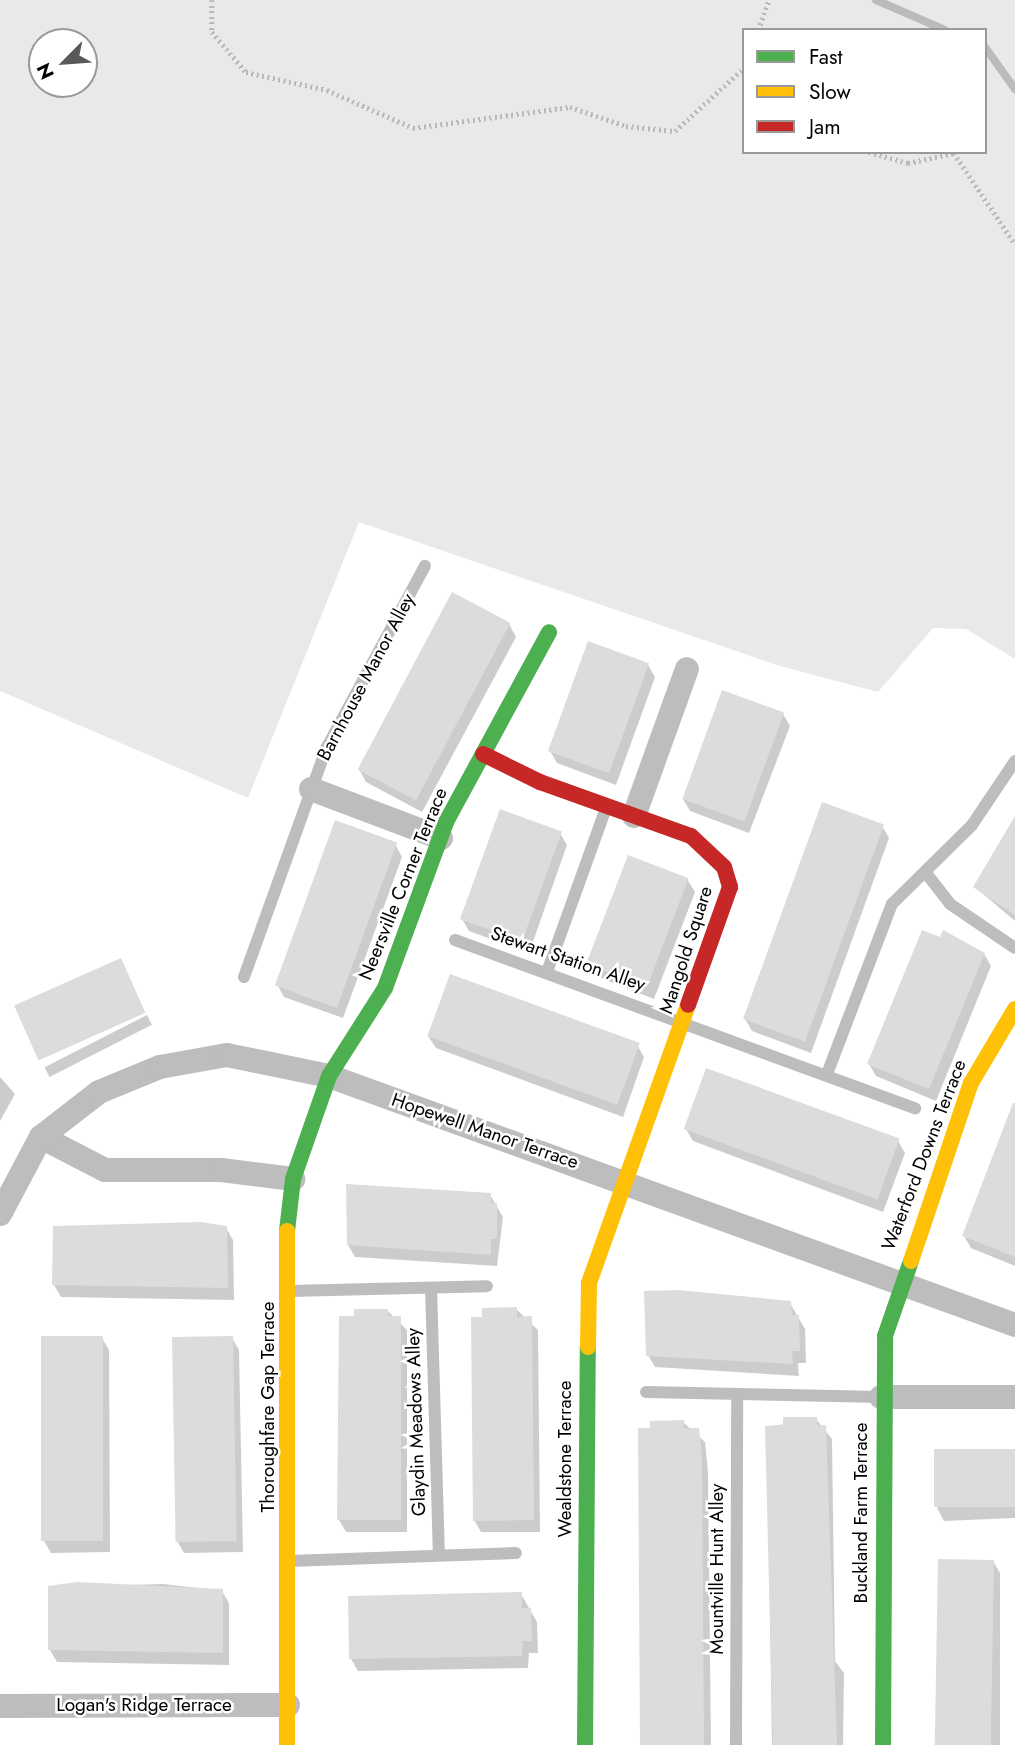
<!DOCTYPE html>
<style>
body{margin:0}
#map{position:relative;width:1015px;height:1745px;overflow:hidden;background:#fff;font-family:Jost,sans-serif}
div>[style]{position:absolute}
.green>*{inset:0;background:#e9e9e9}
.shadow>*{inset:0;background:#0003;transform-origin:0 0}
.stream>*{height:8px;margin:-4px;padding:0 4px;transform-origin:4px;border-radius:4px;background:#bbb}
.building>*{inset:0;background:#dcdcdc;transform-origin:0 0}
.path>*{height:4.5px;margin-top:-2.25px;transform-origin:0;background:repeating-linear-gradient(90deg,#b8b8b8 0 2px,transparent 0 5.5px)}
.lane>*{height:12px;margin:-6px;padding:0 6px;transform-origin:6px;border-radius:6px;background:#bdbdbd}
.street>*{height:24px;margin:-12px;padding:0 12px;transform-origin:12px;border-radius:12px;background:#bdbdbd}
.fast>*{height:16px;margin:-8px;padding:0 8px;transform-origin:8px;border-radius:8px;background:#4caf50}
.slow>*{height:16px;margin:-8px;padding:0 8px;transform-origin:8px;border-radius:8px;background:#ffc107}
.jam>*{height:16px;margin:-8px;padding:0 8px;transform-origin:8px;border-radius:8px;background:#c62828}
span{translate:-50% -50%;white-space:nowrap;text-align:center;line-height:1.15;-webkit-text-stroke:5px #fff;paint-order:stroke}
.street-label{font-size:19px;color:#000}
.legend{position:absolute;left:742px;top:28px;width:245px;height:126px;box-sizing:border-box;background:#fff;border:2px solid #999;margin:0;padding:9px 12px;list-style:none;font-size:21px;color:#000}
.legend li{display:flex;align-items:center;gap:14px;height:35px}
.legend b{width:35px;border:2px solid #999}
.north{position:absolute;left:28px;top:28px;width:70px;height:70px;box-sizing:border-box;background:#fff;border:2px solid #999;border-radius:50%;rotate:245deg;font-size:19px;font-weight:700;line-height:28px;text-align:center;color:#000}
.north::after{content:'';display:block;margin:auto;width:24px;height:32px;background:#595959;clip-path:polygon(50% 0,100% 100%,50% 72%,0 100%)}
</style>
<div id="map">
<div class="green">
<i style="clip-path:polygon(evenodd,0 0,1015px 0,1015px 659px,966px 629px,933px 628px,878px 692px,780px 666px,359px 522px,248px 798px,0 691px,0 0,744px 30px,985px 30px,985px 152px,744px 152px,744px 30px,0 0,84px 42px,84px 84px,42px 84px,42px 42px,84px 42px)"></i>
</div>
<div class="shadow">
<i style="clip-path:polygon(509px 624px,516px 637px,422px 812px,366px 782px,359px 769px)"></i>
<i style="clip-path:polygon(648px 665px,655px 677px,616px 785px,557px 763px,550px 751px)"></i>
<i style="clip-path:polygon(783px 714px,790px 726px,749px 833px,690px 811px,683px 799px)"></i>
<i style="clip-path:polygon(1015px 822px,1015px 921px,975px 887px)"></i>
<i style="clip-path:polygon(882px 826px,889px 838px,811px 1053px,752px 1031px,745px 1019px)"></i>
<i style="clip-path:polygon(560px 833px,567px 845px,529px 953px,469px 931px,462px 919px)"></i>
<i style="clip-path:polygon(395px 844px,402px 857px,343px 1018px,284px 997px,277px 984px)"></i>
<i style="clip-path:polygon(687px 879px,695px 892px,654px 999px,595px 976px,588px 964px)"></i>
<i style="clip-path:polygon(984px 954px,991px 966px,936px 1101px,876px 1076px,869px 1064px)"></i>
<i style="left:147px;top:1015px;width:11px;height:115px;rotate:63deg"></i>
<i style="clip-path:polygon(428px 1036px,637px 1045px,644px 1057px,623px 1117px,436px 1048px)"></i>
<i style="clip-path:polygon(0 1077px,15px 1094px,0 1121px)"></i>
<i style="clip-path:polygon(1015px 1104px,1015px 1266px,971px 1248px,964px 1236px)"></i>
<i style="clip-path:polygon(686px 1129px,898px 1141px,905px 1153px,883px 1212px,693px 1141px)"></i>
<i style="clip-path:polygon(490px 1195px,503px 1217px,497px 1266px,355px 1257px,348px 1245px)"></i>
<i style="clip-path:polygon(226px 1228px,233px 1240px,234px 1300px,61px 1297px,54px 1285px)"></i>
<i style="clip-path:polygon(790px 1303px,805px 1329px,806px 1363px,798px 1363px,799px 1376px,655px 1367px,648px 1355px)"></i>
<i style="clip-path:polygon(516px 1309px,538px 1330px,540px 1532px,481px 1532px,474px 1520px,483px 1319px)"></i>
<i style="clip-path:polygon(387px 1310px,407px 1330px,407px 1532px,346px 1532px,339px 1520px,355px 1318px)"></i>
<i style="clip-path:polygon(102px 1338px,109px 1350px,110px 1552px,51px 1553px,44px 1541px)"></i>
<i style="clip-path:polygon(232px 1338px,239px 1350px,243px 1552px,184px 1553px,177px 1541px)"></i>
<i style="clip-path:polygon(816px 1419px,832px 1439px,835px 1661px,844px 1673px,843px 1745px,772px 1745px,767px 1427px)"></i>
<i style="clip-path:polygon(683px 1422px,705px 1442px,708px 1472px,711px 1745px,643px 1745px)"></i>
<i style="clip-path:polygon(1015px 1451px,1015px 1518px,944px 1521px,937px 1508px)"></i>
<i style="clip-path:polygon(993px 1561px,1000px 1573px,1000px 1745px,940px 1745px)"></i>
<i style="clip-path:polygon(164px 1584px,222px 1591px,229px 1603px,229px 1665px,57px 1662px,50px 1650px,50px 1587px)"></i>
<i style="clip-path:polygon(521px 1594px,537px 1622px,538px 1653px,529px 1653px,528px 1668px,358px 1671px,351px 1659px)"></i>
</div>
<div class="stream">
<i style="left:876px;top:0;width:75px;rotate:23.5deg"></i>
<i style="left:985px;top:47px;width:52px;rotate:54.5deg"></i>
</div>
<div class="building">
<i style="left:452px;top:592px;width:66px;height:201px;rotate:28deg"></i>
<i style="left:588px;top:641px;width:65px;height:117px;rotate:20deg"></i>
<i style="left:722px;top:690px;width:66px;height:116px;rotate:20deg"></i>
<i style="left:822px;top:802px;width:66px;height:231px;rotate:20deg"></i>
<i style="left:500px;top:809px;width:66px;height:117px;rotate:20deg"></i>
<i style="clip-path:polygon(1015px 816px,1015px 915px,973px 887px)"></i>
<i style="left:335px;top:820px;width:66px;height:176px;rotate:20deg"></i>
<i style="left:628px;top:855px;width:65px;height:117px;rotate:21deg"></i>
<i style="clip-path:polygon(922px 930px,940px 937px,943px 930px,985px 953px,929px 1089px,867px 1064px)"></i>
<i style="left:121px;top:958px;width:60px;height:117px;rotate:66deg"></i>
<i style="left:450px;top:974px;width:202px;height:66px;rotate:20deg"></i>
<i style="left:706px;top:1068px;width:206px;height:65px;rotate:20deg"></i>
<i style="clip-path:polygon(1013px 1103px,1015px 1103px,1015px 1257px,962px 1236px)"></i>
<i style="clip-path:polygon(346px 1184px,491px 1193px,491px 1203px,497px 1203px,497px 1239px,491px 1239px,491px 1255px,347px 1245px)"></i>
<i style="clip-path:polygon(201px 1222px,227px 1226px,228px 1288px,52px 1285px,53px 1226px)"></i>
<i style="clip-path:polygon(678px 1290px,791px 1301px,792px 1315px,799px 1315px,800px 1351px,792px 1351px,793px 1364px,646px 1356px,644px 1291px)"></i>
<i style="clip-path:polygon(517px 1307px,517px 1317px,532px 1316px,534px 1520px,473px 1521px,471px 1317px,482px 1317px,482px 1308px)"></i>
<i style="clip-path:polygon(354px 1309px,388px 1309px,388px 1316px,401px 1316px,401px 1520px,337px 1520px,339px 1316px,354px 1316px)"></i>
<i style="left:41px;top:1336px;width:62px;height:205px"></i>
<i style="left:233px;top:1336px;width:205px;height:61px;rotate:89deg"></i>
<i style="clip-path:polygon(783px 1417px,817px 1417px,817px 1425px,826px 1425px,837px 1745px,773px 1745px,765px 1426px,783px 1425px)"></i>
<i style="clip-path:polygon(684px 1420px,684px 1428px,699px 1428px,702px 1458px,704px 1745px,640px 1745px,638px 1428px,650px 1428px,650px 1421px)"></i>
<i style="left:1015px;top:1449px;width:58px;height:81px;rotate:90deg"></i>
<i style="left:938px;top:1559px;width:56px;height:186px;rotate:1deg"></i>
<i style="clip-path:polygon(77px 1582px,223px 1589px,223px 1653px,48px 1650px,48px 1586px)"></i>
<i style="clip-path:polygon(522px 1592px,522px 1608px,531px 1608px,532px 1641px,523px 1641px,522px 1656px,349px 1659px,348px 1596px)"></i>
</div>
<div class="path">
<i style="left:212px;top:0;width:32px;rotate:90deg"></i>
<i style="left:212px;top:32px;width:52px;rotate:49.6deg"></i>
<i style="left:246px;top:72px;width:83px;rotate:12.5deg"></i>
<i style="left:327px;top:90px;width:94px;rotate:23.8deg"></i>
<i style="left:413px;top:128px;width:158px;rotate:-7.6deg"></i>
<i style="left:570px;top:107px;width:59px;rotate:18.7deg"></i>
<i style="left:626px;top:126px;width:49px;rotate:5.8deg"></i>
<i style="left:675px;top:131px;width:93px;rotate:-42.4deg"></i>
<i style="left:758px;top:30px;width:32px;rotate:-70deg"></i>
<i style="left:869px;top:152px;width:41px;rotate:15.8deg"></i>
<i style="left:908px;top:163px;width:47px;rotate:-12.3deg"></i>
<i style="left:954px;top:153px;width:110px;rotate:56.2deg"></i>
</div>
<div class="lane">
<i style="left:926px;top:873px;width:39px;rotate:52deg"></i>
<i style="left:950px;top:904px;width:78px;rotate:34.1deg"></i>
<i style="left:455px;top:940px;width:490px;rotate:20.1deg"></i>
<i style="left:547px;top:972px;width:174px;rotate:-70.2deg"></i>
<i style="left:244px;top:977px;width:245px;rotate:-70.2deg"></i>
<i style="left:327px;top:747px;width:206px;rotate:-61.6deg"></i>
<i style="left:827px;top:1074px;width:182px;rotate:-69.1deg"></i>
<i style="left:892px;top:904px;width:112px;rotate:-44.6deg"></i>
<i style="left:972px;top:825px;width:77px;rotate:-56.1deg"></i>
<i style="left:431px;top:1288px;width:267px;rotate:88.3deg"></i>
<i style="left:289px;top:1291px;width:198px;rotate:-1.4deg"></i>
<i style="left:646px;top:1392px;width:235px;rotate:1.2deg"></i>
<i style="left:289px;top:1561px;width:227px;rotate:-2deg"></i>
<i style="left:736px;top:1745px;width:351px;rotate:-89.8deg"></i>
</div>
<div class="street">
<i style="left:311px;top:789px;width:139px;rotate:20.7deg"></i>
<i style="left:634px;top:816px;width:156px;rotate:-70.2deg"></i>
<i style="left:41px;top:1137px;width:72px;rotate:27.3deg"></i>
<i style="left:105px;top:1170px;width:116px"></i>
<i style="left:221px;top:1170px;width:73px;rotate:7.1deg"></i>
<i style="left:0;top:1214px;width:87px;rotate:-62deg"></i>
<i style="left:41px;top:1137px;width:73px;rotate:-37.8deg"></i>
<i style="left:99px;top:1092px;width:66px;rotate:-22.3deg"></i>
<i style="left:160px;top:1067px;width:68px;rotate:-10.2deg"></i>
<i style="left:227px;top:1055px;width:104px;rotate:11.6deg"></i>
<i style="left:329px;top:1076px;width:730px;rotate:19.95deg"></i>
<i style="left:881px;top:1397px;width:134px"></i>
<i style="left:0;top:1706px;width:288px;rotate:-0.2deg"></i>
</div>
<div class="fast">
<i style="left:287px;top:1231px;width:52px;rotate:-83.4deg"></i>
<i style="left:293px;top:1179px;width:109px;rotate:-70.7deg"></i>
<i style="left:329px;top:1076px;width:104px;rotate:-57.5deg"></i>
<i style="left:385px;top:988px;width:177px;rotate:-69.8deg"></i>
<i style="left:446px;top:822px;width:216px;rotate:-61.5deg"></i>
<i style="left:585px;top:1745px;width:398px;rotate:-89.6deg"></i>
<i style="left:883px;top:1745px;width:409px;rotate:-89.7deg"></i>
<i style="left:885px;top:1336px;width:79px;rotate:-70.9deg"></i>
</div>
<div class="slow">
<i style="left:287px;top:1231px;width:514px;rotate:90deg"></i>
<i style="left:911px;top:1261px;width:188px;rotate:-71.4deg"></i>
<i style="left:971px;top:1083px;width:86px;rotate:-59.3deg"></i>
<i style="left:588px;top:1347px;width:64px;rotate:-89.1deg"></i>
<i style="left:589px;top:1283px;width:295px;rotate:-70.4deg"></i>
</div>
<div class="jam">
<i style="left:483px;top:754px;width:64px;rotate:26.2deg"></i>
<i style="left:540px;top:782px;width:160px;rotate:19.7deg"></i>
<i style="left:691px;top:836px;width:45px;rotate:43.2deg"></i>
<i style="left:724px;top:867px;width:21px;rotate:73deg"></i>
<i style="left:730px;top:887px;width:125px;rotate:109.6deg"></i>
</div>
<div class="street-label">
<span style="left:366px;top:677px;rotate:-62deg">Barnhouse Manor Alley</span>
<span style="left:403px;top:884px;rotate:-68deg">Neersville Corner Terrace</span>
<span style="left:686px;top:950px;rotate:-72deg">Mangold Square</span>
<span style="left:568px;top:959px;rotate:19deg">Stewart Station Alley</span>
<span style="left:485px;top:1131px;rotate:19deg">Hopewell Manor Terrace</span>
<span style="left:924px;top:1155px;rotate:-69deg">Waterford Downs Terrace</span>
<span style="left:268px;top:1407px;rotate:-90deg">Thoroughfare Gap Terrace</span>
<span style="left:416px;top:1422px;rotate:-92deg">Glaydin Meadows Alley</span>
<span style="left:565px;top:1459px;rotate:-90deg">Wealdstone Terrace</span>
<span style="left:861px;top:1513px;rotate:-90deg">Buckland Farm Terrace</span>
<span style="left:717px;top:1569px;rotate:-90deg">Mountville Hunt Alley</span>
<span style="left:144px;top:1705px">Logan's Ridge Terrace</span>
</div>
<ul class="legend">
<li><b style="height:9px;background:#4caf50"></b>Fast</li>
<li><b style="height:9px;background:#ffc107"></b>Slow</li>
<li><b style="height:9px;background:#c62828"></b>Jam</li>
</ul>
<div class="north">N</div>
</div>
